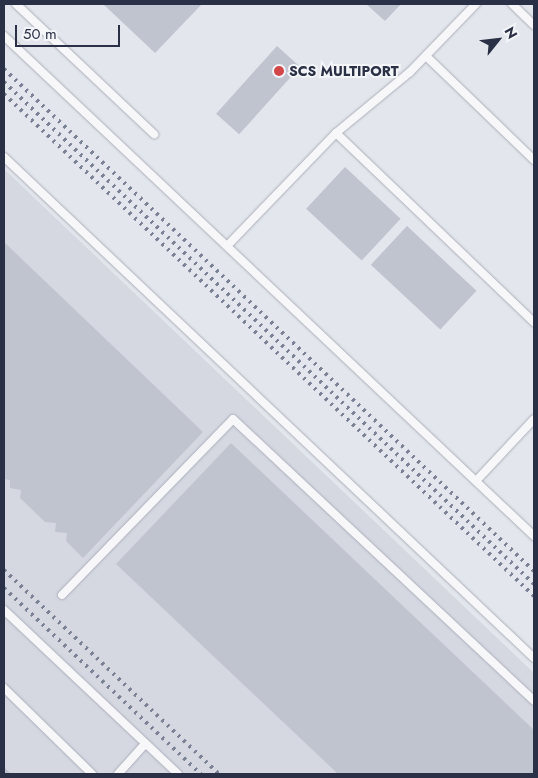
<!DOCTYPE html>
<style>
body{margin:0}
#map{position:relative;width:538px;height:778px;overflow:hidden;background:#e3e6ec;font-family:Jost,sans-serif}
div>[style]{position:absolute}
.built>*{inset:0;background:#d5d8e1}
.building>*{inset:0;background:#c0c4cf;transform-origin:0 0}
.roads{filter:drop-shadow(0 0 1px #acafba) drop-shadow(0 0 1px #acafba)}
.lane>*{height:8px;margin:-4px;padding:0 4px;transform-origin:4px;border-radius:4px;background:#f7f7fa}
.rail>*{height:4px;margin-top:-2px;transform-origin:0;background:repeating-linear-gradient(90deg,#7c8296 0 2.5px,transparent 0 7.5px)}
.dots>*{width:14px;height:14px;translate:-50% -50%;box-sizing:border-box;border:2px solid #f3f5f9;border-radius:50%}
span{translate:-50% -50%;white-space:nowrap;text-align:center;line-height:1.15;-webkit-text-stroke:4px #f3f5f9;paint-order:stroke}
.poi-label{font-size:14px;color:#2a3045;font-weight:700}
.left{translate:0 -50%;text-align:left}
.frame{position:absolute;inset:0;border:5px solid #2a3045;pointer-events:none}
.north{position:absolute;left:473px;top:15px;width:50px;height:50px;-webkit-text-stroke:4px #f3f5f9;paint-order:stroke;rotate:61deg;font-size:14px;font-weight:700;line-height:20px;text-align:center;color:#2a3045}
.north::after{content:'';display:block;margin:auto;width:18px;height:22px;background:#2a3045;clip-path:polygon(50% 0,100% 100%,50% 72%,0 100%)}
.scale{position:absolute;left:15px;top:25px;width:105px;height:22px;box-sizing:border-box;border:2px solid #2a3045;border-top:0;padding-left:6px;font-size:15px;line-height:18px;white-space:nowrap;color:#2a3045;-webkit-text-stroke:4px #f3f5f9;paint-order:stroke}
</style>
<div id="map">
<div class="built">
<i style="clip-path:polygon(4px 169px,534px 673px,534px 774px,4px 774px)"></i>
</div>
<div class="building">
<i style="clip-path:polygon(103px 4px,202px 4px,155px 53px)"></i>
<i style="clip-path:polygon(366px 4px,401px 4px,385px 21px)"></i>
<i style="left:277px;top:46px;width:31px;height:91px;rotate:42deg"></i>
<i style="left:345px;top:167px;width:76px;height:57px;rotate:43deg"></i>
<i style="left:407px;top:226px;width:95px;height:53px;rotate:43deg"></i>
<i style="clip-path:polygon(4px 242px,203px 432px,83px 558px,66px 541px,67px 533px,55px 532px,56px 523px,45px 522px,20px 498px,21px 490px,10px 488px,10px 480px,4px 479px)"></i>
<i style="clip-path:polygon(231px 443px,534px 730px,534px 774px,338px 774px,116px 564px)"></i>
<i style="clip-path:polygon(4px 767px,11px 774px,4px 774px)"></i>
</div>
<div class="roads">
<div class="lane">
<i style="left:16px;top:4px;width:190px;rotate:43.3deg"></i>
<i style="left:512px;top:4px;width:30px;rotate:44deg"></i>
<i style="left:4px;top:36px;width:729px;rotate:43.33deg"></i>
<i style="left:426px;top:56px;width:150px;rotate:43.9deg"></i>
<i style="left:336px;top:133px;width:274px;rotate:43.7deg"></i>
<i style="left:4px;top:157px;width:729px;rotate:43.39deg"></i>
<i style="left:227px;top:246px;width:157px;rotate:-46deg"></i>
<i style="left:336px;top:133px;width:96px;rotate:-39.5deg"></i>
<i style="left:410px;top:72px;width:95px;rotate:-45.9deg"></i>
<i style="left:476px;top:481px;width:85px;rotate:-46.9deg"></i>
<i style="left:62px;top:595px;width:245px;rotate:-45.8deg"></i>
<i style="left:233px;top:419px;width:412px;rotate:43.1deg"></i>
<i style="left:4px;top:610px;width:239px;rotate:43.3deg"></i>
<i style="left:4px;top:688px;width:123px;rotate:44.3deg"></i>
<i style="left:118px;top:774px;width:40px;rotate:-48deg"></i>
</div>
</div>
<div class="rail">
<i style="left:4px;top:69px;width:730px;rotate:43.45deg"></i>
<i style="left:4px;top:82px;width:730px;rotate:43.45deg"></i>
<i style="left:4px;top:94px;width:730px;rotate:43.45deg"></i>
<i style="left:4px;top:570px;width:296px;rotate:43.5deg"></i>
<i style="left:4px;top:588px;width:271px;rotate:43.4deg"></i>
</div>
<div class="dots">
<i style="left:279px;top:71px;background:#d34648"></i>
</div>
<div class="poi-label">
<span class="left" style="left:289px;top:71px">SCS MULTIPORT</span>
</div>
<div class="frame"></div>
<div class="north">N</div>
<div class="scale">50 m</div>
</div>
